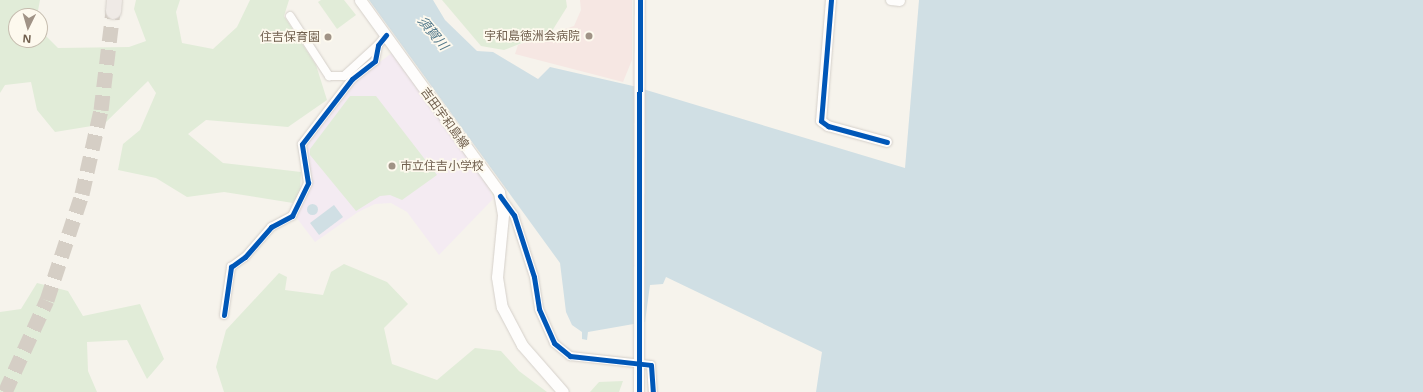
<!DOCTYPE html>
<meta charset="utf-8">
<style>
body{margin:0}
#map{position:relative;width:1423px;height:392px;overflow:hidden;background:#f6f3ec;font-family:"Noto Sans","Noto Sans JP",sans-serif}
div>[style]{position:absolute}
.education>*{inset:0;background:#f4ebf2}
.medical>*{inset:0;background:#f6e7e3}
.green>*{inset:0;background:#e1ecd8}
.water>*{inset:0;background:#d0dfe4;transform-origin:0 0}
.round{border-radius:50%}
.motorway-tunnel>*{height:15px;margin-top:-7.5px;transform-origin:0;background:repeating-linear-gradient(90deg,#d5cec5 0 15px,transparent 0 23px)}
.roads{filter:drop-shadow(0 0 1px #d5d0ca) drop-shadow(0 0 1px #d5d0ca)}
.minor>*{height:8px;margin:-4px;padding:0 4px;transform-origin:4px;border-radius:4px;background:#fefdfc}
.tertiary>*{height:10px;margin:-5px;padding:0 5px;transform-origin:5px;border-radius:5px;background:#fefdfc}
.secondary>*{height:11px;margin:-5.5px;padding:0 5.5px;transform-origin:5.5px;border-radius:5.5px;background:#fefdfc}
.motorway>*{height:15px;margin:-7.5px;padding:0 7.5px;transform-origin:7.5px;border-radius:7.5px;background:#efeae6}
.cycleway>*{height:5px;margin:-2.5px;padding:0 2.5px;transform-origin:2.5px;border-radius:2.5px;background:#0057b8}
.dots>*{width:11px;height:11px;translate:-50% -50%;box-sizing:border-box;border:2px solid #fdf9ee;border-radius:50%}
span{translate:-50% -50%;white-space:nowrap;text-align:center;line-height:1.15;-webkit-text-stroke:3.5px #fdf9ee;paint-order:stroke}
.poi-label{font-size:12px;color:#71604f}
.right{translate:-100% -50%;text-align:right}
.left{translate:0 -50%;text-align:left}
.street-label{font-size:12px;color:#71604f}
.water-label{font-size:13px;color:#4f7688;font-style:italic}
.north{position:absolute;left:8px;top:8px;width:40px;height:40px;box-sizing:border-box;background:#fdf9ee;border:1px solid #c5bcae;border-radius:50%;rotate:185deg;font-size:11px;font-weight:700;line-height:16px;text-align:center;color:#71604f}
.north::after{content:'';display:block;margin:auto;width:14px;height:18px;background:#a09386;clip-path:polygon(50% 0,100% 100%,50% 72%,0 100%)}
</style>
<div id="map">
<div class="education">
<i style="clip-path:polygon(393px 52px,486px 180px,493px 199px,439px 255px,407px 212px,391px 203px,375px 204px,358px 212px,315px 242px,296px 217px,312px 179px,306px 146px,354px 82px)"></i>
</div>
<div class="medical">
<i style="clip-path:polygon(580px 0,632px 0,632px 60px,623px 82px,515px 54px,518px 45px,574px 26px,581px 10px)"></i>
</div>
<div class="green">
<i style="clip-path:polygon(0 0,40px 0,37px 16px,16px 16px,16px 40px,40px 40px,40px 30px,58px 48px,129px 47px,146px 41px,134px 9px,136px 0,180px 0,176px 12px,182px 43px,213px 49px,237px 27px,250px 0,289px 0,284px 16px,316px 65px,327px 100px,288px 127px,206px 120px,188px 134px,223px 163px,301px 172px,300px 191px,293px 203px,224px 192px,187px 197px,156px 178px,118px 170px,123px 144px,140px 130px,156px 93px,148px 81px,104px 124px,55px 132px,37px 110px,31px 82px,5px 85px,0 93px)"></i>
<i style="clip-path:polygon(321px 0,344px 0,356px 15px,337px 29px,318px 2px)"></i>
<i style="clip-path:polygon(442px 0,566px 0,567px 7px,552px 31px,504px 50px,481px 46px)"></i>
<i style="clip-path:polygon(350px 96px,376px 96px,437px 175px,402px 200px,390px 195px,380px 196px,356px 211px,310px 155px,310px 149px)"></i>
<i style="clip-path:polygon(344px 264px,387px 282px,408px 304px,384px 328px,392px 364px,437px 380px,475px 348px,501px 351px,519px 371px,547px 392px,224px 392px,216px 367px,226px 330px,279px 273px,287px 277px,285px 290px,323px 295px,331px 272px)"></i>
<i style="clip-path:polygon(37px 283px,68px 291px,83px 316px,140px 304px,164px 359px,147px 379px,127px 340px,87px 342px,88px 371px,97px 392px,0 392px,0 312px,21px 309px)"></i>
<i style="clip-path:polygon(623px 381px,619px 392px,590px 392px,599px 382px)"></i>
</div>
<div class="water">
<i style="clip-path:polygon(369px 0,433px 0,445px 20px,477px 51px,493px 52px,538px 79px,550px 67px,633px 86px,905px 168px,919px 0,1423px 0,1423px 392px,816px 392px,822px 352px,666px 277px,663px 284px,650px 285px,645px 322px,588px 332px,587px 340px,582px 339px,582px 332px,572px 325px,566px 312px,560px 263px)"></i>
<i class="round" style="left:306.5px;top:203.5px;width:11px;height:11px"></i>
<i style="left:334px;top:205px;width:15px;height:30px;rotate:53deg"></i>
</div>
<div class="motorway-tunnel">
<i style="left:5px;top:392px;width:101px;rotate:-65.5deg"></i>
<i style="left:47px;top:300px;width:112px;rotate:-71.7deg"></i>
<i style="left:82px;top:194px;width:86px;rotate:-77.3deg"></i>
<i style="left:101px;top:110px;width:100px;rotate:-83.1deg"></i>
</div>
<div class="roads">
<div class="minor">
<i style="left:290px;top:16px;width:72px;rotate:57deg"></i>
<i style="left:329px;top:76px;width:15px"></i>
<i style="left:344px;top:76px;width:46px;rotate:-42.4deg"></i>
<i style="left:500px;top:196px;width:24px;rotate:54deg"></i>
<i style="left:514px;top:215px;width:65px;rotate:72.1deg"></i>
<i style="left:534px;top:277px;width:32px;rotate:81deg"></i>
<i style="left:539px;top:309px;width:37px;rotate:66deg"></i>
<i style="left:554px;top:343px;width:21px;rotate:39deg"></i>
<i style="left:570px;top:356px;width:81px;rotate:6.3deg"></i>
<i style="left:651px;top:365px;width:27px;rotate:86deg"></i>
<i style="left:224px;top:315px;width:49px;rotate:-81.7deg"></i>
<i style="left:231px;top:267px;width:17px;rotate:-36deg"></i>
<i style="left:245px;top:257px;width:40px;rotate:-49deg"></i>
<i style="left:271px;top:227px;width:24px;rotate:-28deg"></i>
<i style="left:292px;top:216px;width:37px;rotate:-64deg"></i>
<i style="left:308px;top:183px;width:39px;rotate:-99deg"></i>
<i style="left:302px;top:144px;width:82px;rotate:-52.4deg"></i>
<i style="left:352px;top:79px;width:29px;rotate:-38deg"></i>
<i style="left:375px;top:61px;width:16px;rotate:-79deg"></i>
<i style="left:378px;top:45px;width:13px;rotate:-51deg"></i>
</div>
<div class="tertiary">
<i style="left:831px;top:0;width:121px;rotate:94.7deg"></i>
<i style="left:821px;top:121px;width:9px;rotate:36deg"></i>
<i style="left:828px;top:126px;width:61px;rotate:15.2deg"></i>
<i style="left:891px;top:0;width:9px;rotate:6deg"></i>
<i style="left:639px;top:392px;width:392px;rotate:-89.9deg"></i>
</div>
<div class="secondary">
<i style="left:360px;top:0;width:237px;rotate:54.1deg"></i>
<i style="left:499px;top:192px;width:23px;rotate:80deg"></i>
<i style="left:503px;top:215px;width:62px;rotate:95.5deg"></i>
<i style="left:497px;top:277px;width:30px;rotate:81deg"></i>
<i style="left:502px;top:307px;width:43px;rotate:62.2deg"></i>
<i style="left:522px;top:345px;width:62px;rotate:48.9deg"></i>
</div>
<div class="motorway">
<i style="left:113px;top:11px;width:11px;rotate:-85deg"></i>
</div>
</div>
<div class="cycleway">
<i style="left:831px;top:0;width:121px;rotate:94.7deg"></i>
<i style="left:821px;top:121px;width:9px;rotate:36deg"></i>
<i style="left:828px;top:126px;width:61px;rotate:15.2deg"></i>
<i style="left:500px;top:196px;width:24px;rotate:54deg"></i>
<i style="left:514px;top:215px;width:65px;rotate:72.1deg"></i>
<i style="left:534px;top:277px;width:32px;rotate:81deg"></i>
<i style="left:539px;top:309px;width:37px;rotate:66deg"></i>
<i style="left:554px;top:343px;width:21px;rotate:39deg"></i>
<i style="left:570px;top:356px;width:81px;rotate:6.3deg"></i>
<i style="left:651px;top:365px;width:27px;rotate:86deg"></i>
<i style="left:224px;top:315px;width:49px;rotate:-81.7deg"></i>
<i style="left:231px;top:267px;width:17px;rotate:-36deg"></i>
<i style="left:245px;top:257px;width:40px;rotate:-49deg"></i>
<i style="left:271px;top:227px;width:24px;rotate:-28deg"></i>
<i style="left:292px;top:216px;width:37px;rotate:-64deg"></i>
<i style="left:308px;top:183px;width:39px;rotate:-99deg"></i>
<i style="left:302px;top:144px;width:82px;rotate:-52.4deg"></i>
<i style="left:352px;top:79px;width:29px;rotate:-38deg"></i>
<i style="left:375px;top:61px;width:16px;rotate:-79deg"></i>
<i style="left:378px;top:45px;width:13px;rotate:-51deg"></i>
<i style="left:639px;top:392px;width:392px;rotate:-89.9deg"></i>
</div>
<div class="dots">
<i style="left:589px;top:36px;background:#a09386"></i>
<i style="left:328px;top:37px;background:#a09386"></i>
<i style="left:392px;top:166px;background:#a09386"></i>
</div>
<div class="poi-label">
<span class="right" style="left:580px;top:36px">宇和島徳洲会病院</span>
<span class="right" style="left:320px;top:37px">住吉保育園</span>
<span class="left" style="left:400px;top:166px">市立住吉小学校</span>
</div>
<div class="street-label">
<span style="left:445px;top:118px;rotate:54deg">吉田宇和島線</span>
</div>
<div class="water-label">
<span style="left:433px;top:33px;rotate:50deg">須賀川</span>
</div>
<div class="north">N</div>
</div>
